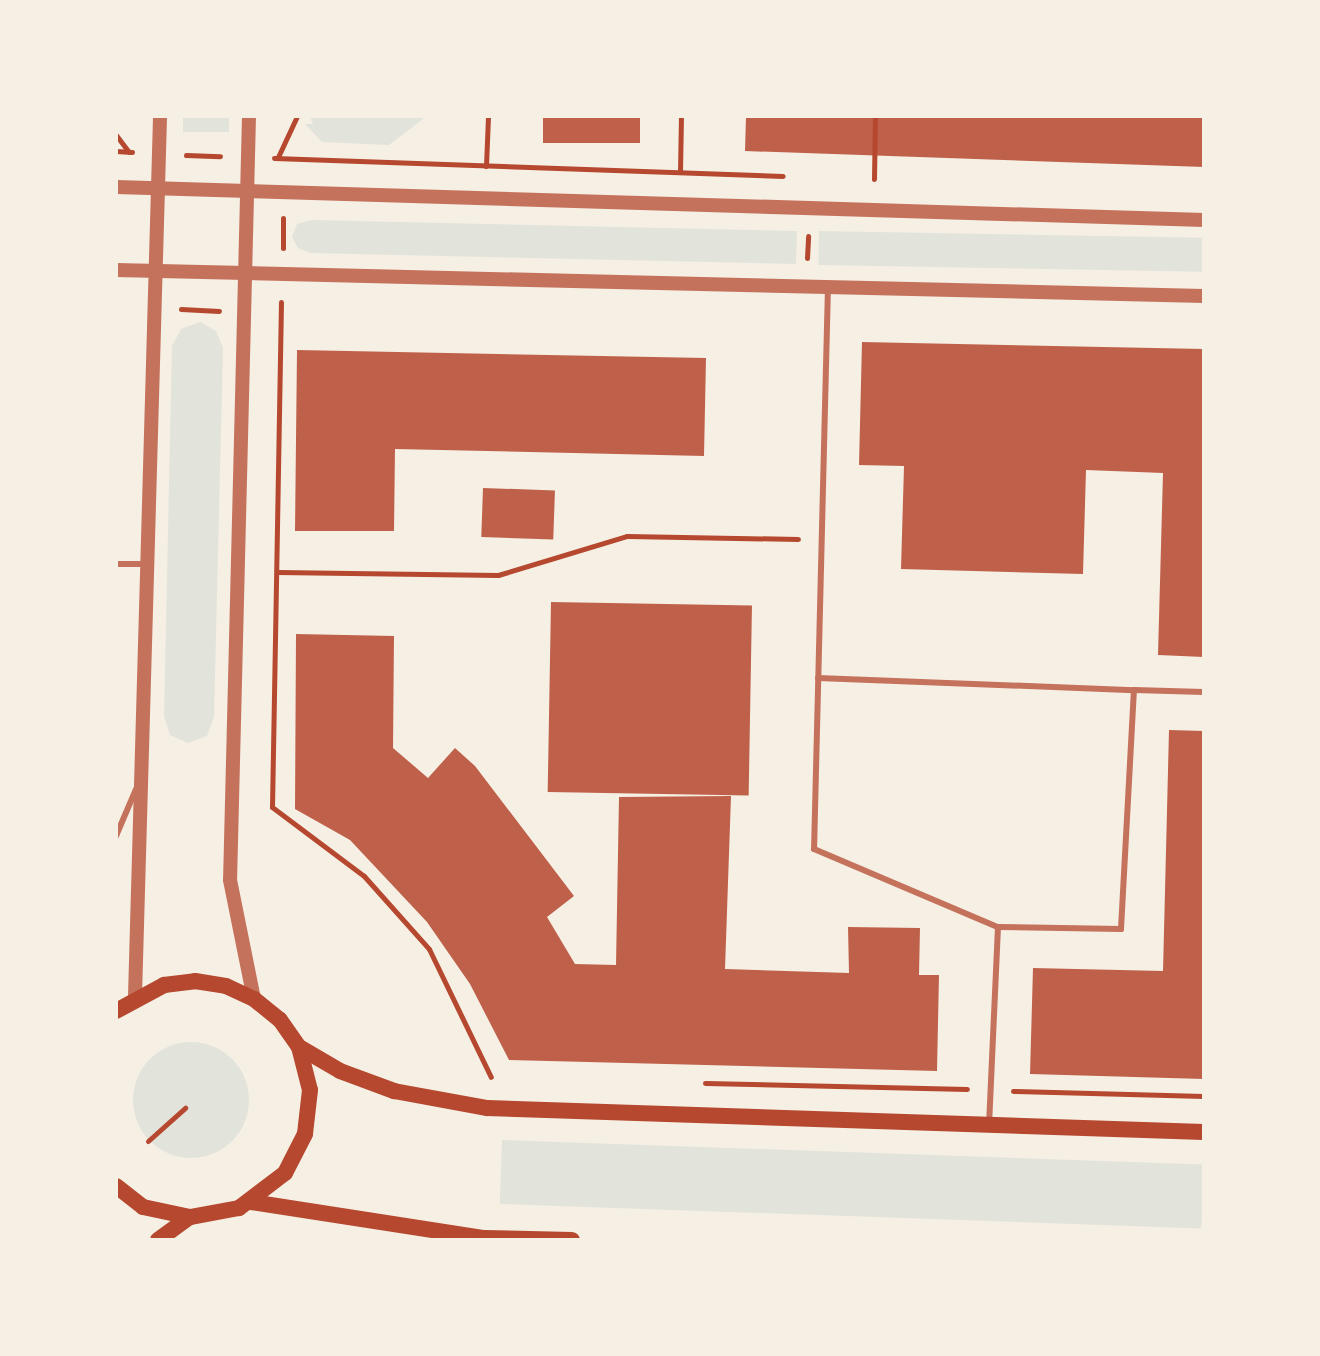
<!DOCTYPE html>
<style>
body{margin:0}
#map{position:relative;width:1320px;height:1356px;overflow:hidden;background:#f6efe4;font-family:"Fira Sans",sans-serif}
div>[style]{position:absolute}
.green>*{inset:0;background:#e2e4dc;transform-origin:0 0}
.round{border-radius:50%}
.building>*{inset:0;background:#bf614a;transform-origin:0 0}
.path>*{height:5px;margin:-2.5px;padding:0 2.5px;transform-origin:2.5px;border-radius:2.5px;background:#b5482f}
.service>*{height:6px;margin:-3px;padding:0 3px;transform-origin:3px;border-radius:3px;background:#c5725c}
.tertiary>*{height:14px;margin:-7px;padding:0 7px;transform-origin:7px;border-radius:7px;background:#c5725c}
.secondary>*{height:16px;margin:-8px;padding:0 8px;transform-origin:8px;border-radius:8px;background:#b5482f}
span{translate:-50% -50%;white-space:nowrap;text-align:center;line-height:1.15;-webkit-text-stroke:8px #f6efe4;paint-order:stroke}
.frame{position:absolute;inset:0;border:118px solid #f6efe4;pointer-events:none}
</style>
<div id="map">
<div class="green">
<i style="left:183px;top:116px;width:46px;height:16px"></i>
<i style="clip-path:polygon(310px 116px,427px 116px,389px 145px,322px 142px,305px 124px,313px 124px)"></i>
<i style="clip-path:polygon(311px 220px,797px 231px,796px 264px,310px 253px,298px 248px,292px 237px,297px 224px)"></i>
<i style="left:819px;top:231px;width:385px;height:34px;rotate:1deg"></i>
<i style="clip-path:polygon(200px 322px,216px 331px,223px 348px,214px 717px,207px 736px,188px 743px,170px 735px,164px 716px,172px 346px,181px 329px)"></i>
<i class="round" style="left:133px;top:1042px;width:116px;height:116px"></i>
<i style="left:502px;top:1140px;width:702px;height:64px;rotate:2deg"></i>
</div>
<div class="building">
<i style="left:543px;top:116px;width:97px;height:27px"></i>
<i style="clip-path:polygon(746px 116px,1204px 116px,1204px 167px,745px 151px)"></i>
<i style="clip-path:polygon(862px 342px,1204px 349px,1204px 657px,1158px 655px,1163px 473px,1086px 470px,1083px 574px,901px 569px,904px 466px,859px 465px)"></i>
<i style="clip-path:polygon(297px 350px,706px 358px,704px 456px,395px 449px,394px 531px,295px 531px)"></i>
<i style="left:483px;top:488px;width:72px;height:49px;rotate:2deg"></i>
<i style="left:551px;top:602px;width:201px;height:190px;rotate:1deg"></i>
<i style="clip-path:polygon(296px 634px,394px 636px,393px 748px,428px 778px,455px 748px,475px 766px,574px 896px,547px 917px,575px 964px,616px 965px,619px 797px,731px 796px,725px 969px,849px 973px,848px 927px,920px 928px,919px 975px,939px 975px,937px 1071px,509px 1060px,470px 984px,427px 922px,350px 840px,295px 809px)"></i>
<i style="clip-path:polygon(1169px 730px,1204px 731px,1204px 1079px,1030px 1074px,1033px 968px,1163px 971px)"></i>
</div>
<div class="path">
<i style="left:116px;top:135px;width:21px;rotate:53deg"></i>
<i style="left:116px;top:151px;width:16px;rotate:4deg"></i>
<i style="left:186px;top:155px;width:34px;rotate:2deg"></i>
<i style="left:278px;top:157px;width:45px;rotate:-65.1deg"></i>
<i style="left:274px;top:158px;width:509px;rotate:2.03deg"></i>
<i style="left:486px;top:166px;width:50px;rotate:-87.7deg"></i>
<i style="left:680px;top:172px;width:56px;rotate:-89deg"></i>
<i style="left:874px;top:179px;width:63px;rotate:-89.1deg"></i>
<i style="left:283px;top:248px;width:30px;rotate:-90deg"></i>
<i style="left:807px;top:258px;width:22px;rotate:-87deg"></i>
<i style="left:281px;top:302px;width:505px;rotate:91.02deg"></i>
<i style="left:272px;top:807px;width:115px;rotate:36.9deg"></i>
<i style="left:364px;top:876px;width:98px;rotate:48.3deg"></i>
<i style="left:429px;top:949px;width:142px;rotate:64.2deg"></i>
<i style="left:181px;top:309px;width:38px;rotate:3deg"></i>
<i style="left:277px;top:572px;width:221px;rotate:0.8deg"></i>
<i style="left:498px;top:575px;width:135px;rotate:-16.8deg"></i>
<i style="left:627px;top:536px;width:171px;rotate:1deg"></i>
<i style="left:705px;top:1083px;width:262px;rotate:1.3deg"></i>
<i style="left:1013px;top:1091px;width:191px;rotate:1.5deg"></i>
<i style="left:148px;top:1141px;width:50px;rotate:-41.7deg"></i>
</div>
<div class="service">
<i style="left:828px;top:286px;width:563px;rotate:91.42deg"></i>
<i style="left:814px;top:849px;width:200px;rotate:23deg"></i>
<i style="left:998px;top:927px;width:197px;rotate:92.6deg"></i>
<i style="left:116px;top:564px;width:29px"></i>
<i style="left:818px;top:678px;width:316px;rotate:2.2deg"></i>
<i style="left:116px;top:836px;width:51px;rotate:-66.9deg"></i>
<i style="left:998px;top:927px;width:123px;rotate:0.9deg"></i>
<i style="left:1121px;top:929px;width:239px;rotate:-86.9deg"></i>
<i style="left:1134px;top:690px;width:70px;rotate:1.6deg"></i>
</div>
<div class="tertiary">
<i style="left:249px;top:116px;width:764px;rotate:91.42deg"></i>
<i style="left:230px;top:880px;width:121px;rotate:78.6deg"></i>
<i style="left:116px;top:187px;width:1089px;rotate:1.74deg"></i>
<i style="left:116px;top:270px;width:1088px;rotate:1.37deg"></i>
<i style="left:135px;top:996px;width:880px;rotate:-88.37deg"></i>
</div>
<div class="secondary">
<i style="left:116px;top:1011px;width:55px;rotate:-28.4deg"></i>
<i style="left:164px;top:985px;width:31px;rotate:-7deg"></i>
<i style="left:195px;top:981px;width:31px;rotate:9deg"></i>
<i style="left:226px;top:986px;width:31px;rotate:25deg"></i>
<i style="left:254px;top:999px;width:33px;rotate:39deg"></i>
<i style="left:280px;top:1020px;width:33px;rotate:55deg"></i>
<i style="left:299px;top:1047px;width:44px;rotate:75.7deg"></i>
<i style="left:310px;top:1090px;width:44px;rotate:96.5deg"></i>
<i style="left:305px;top:1134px;width:44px;rotate:117.1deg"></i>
<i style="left:285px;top:1173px;width:58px;rotate:142.7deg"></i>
<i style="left:239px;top:1208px;width:50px;rotate:169.6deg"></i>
<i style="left:190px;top:1217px;width:48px;rotate:-168deg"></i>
<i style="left:143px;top:1207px;width:34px;rotate:-142deg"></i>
<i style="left:299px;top:1047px;width:48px;rotate:30.3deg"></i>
<i style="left:340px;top:1071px;width:58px;rotate:20.3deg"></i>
<i style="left:394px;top:1091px;width:95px;rotate:10.4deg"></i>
<i style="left:487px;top:1108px;width:717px;rotate:1.92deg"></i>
<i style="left:251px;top:1202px;width:236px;rotate:8.8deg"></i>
<i style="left:484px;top:1238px;width:88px;rotate:1.3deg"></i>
<i style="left:158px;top:1240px;width:39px;rotate:-36deg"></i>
</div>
<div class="frame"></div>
</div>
